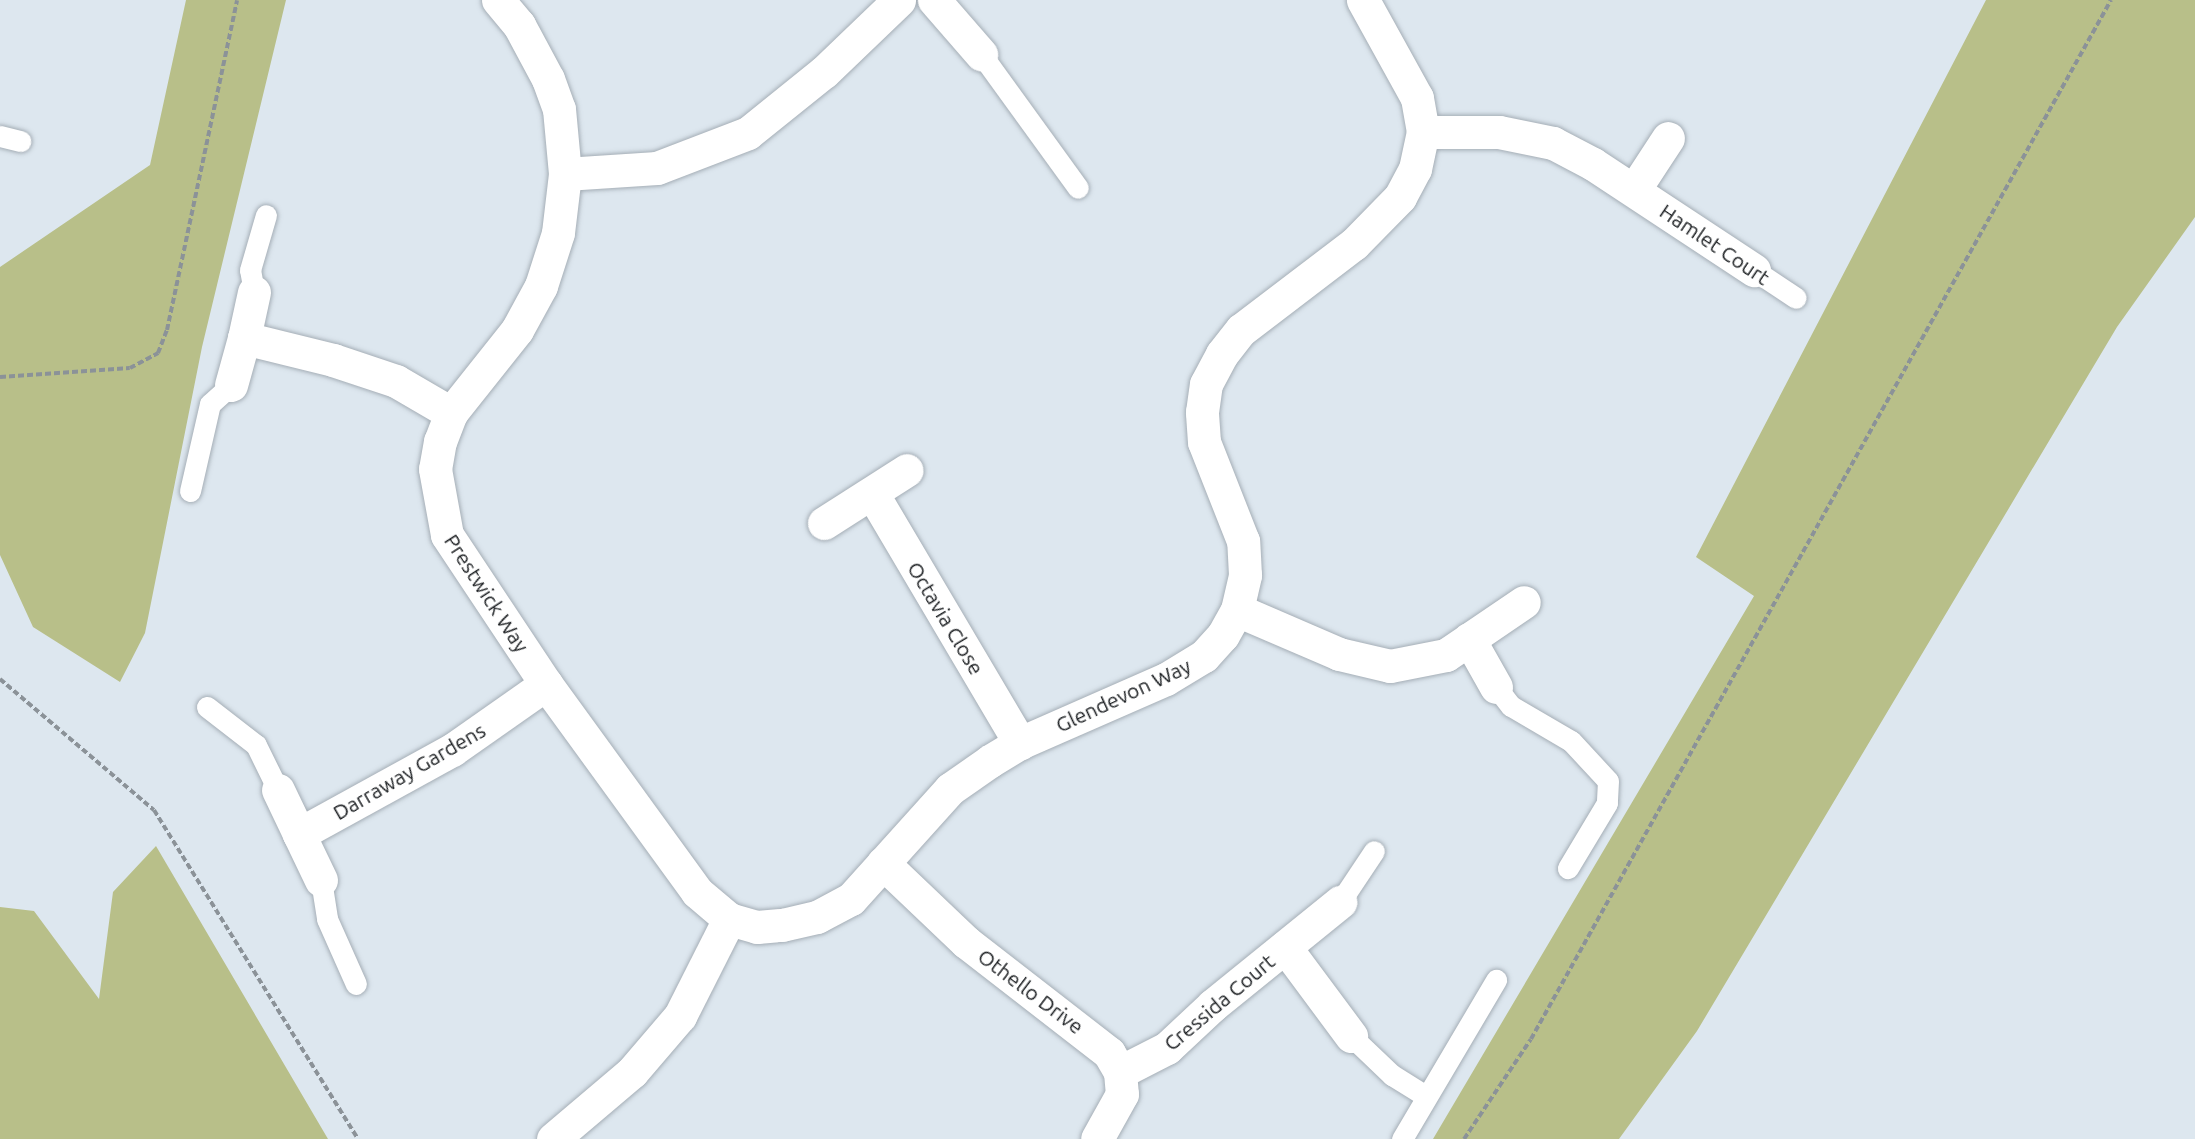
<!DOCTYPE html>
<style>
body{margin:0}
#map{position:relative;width:2195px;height:1139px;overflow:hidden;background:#dde7ef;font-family:Ubuntu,sans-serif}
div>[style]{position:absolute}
.green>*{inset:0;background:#b8bf89}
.path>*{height:4px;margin-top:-2px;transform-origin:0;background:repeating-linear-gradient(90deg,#8b9298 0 6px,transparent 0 9px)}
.roads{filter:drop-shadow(0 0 2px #a5aeb6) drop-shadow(0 0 2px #a5aeb6)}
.service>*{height:21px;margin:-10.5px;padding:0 10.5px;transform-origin:10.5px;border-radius:10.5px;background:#fff}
.minor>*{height:33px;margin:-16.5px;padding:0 16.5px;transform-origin:16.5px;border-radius:16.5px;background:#fff}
.tertiary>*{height:33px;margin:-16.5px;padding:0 16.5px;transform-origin:16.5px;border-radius:16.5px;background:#fff}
span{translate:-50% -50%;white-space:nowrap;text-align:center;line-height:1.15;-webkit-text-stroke:5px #fff;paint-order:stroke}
.street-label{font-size:21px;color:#1c1f22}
</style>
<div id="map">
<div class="green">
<i style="clip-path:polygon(186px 0,286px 0,202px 347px,145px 633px,120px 682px,33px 627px,0 555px,0 267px,150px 165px)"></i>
<i style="clip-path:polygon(1986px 0,2195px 0,2195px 217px,2117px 327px,1697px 1031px,1619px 1139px,1433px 1139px,1754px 596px,1696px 557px)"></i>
<i style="clip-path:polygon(156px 846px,328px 1139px,0 1139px,0 907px,34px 911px,99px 999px,113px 892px)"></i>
</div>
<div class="path">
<i style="left:0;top:377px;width:130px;rotate:-4deg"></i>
<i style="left:130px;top:368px;width:32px;rotate:-28deg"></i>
<i style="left:158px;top:353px;width:25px;rotate:-69deg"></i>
<i style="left:167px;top:330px;width:337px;rotate:-78deg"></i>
<i style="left:0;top:679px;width:202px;rotate:40.4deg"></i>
<i style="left:154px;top:810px;width:387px;rotate:58.2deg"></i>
<i style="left:1464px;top:1139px;width:120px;rotate:-56.2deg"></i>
<i style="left:1531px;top:1039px;width:1190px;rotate:-60.83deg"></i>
</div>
<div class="roads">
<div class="service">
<i style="left:981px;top:54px;width:165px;rotate:54.1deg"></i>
<i style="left:0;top:136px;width:21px;rotate:14deg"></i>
<i style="left:1754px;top:270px;width:50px;rotate:33.7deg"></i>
<i style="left:254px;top:292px;width:22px;rotate:-100deg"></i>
<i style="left:250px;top:270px;width:57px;rotate:-73.8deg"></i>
<i style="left:190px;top:491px;width:89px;rotate:-77.1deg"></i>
<i style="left:210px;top:404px;width:28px;rotate:-42deg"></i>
<i style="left:1496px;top:687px;width:24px;rotate:52deg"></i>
<i style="left:1511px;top:706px;width:69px;rotate:30.3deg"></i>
<i style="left:1571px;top:741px;width:54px;rotate:47.2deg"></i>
<i style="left:1608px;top:781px;width:22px;rotate:93deg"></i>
<i style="left:1607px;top:803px;width:76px;rotate:121deg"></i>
<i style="left:207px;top:707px;width:62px;rotate:37.8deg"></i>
<i style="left:256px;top:745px;width:50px;rotate:63.9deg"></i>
<i style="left:321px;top:880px;width:39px;rotate:81deg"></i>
<i style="left:327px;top:919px;width:71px;rotate:66deg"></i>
<i style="left:1340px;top:902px;width:61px;rotate:-56.3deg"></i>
<i style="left:1351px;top:1036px;width:57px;rotate:43.6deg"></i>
<i style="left:1392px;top:1075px;width:40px;rotate:32deg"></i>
<i style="left:1402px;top:1139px;width:185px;rotate:-59.4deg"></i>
</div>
<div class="minor">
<i style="left:934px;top:0;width:72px;rotate:49deg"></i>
<i style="left:1423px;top:132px;width:76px"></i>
<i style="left:1499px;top:132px;width:55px;rotate:11.5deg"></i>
<i style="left:1553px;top:143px;width:45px;rotate:27.7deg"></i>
<i style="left:1593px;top:164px;width:193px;rotate:33.4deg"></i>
<i style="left:565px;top:174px;width:59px;rotate:96.8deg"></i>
<i style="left:558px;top:233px;width:56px;rotate:107.8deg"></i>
<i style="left:541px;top:286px;width:50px;rotate:118.6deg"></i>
<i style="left:517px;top:330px;width:106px;rotate:128.5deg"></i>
<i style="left:451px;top:413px;width:30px;rotate:111deg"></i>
<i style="left:440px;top:441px;width:28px;rotate:100deg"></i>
<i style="left:435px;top:469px;width:67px;rotate:79.7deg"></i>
<i style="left:447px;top:535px;width:179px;rotate:56.4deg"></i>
<i style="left:546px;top:684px;width:257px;rotate:54deg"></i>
<i style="left:697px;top:892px;width:42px;rotate:40.2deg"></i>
<i style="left:729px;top:919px;width:29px;rotate:16deg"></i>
<i style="left:757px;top:927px;width:25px;rotate:-5deg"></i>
<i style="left:782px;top:925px;width:36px;rotate:-13deg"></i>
<i style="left:817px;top:917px;width:38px;rotate:-28deg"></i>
<i style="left:851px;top:899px;width:148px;rotate:-48deg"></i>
<i style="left:950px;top:789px;width:49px;rotate:-35deg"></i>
<i style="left:990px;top:761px;width:35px;rotate:-31deg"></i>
<i style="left:1020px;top:743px;width:159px;rotate:-23.7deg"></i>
<i style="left:1166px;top:679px;width:44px;rotate:-31.2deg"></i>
<i style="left:1204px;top:656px;width:28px;rotate:-48deg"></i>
<i style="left:1223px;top:635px;width:29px;rotate:-61deg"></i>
<i style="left:1237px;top:610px;width:36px;rotate:-77deg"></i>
<i style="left:1245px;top:575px;width:34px;rotate:-93deg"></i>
<i style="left:1243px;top:541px;width:106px;rotate:-111.5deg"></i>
<i style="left:1204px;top:442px;width:30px;rotate:-94deg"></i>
<i style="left:1202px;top:412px;width:28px;rotate:-82deg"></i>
<i style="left:1206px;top:384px;width:34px;rotate:-62deg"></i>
<i style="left:1222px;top:354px;width:31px;rotate:-52deg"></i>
<i style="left:1241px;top:330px;width:142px;rotate:-37.3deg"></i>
<i style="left:1354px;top:244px;width:66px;rotate:-45.6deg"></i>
<i style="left:1400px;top:197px;width:32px;rotate:-62deg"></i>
<i style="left:1415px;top:169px;width:38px;rotate:-78deg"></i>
<i style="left:1423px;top:132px;width:35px;rotate:-100deg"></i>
<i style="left:1417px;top:98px;width:112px;rotate:-118.9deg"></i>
<i style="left:1634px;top:190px;width:62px;rotate:-56.8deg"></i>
<i style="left:244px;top:338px;width:47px;rotate:-77.7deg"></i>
<i style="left:231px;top:385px;width:49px;rotate:-74.5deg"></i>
<i style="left:244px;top:338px;width:92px;rotate:13.9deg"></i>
<i style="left:333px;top:360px;width:66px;rotate:18.4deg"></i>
<i style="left:396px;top:381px;width:64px;rotate:30.2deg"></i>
<i style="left:872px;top:493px;width:291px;rotate:59.4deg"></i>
<i style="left:824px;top:523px;width:98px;rotate:-32.6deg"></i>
<i style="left:1237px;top:610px;width:111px;rotate:23.3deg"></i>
<i style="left:1339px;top:654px;width:52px;rotate:13.2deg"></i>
<i style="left:1390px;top:666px;width:57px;rotate:-11.1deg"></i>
<i style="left:1446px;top:655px;width:94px;rotate:-34.2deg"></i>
<i style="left:1469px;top:639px;width:55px;rotate:60.6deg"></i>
<i style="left:278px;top:790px;width:49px;rotate:64.5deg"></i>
<i style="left:883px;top:863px;width:115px;rotate:43.6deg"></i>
<i style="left:966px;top:942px;width:181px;rotate:37.8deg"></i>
<i style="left:1109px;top:1053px;width:22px;rotate:60deg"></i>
<i style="left:1120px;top:1072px;width:22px;rotate:85deg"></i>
<i style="left:1122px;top:1094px;width:51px;rotate:119.1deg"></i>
<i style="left:321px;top:880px;width:51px;rotate:-115.6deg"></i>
<i style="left:299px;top:834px;width:175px;rotate:-28.8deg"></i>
<i style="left:452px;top:750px;width:115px;rotate:-35.1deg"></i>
<i style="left:1285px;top:947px;width:111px;rotate:53.4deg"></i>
<i style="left:1120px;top:1072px;width:53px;rotate:-27.1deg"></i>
<i style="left:1167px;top:1048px;width:63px;rotate:-43.1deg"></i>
<i style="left:1213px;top:1005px;width:164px;rotate:-39deg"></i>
<i style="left:553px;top:1139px;width:104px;rotate:-40.3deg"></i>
<i style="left:632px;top:1072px;width:74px;rotate:-49.4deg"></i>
<i style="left:680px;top:1016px;width:109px;rotate:-63.2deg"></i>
</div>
<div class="tertiary">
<i style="left:498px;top:0;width:33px;rotate:50deg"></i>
<i style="left:519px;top:25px;width:61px;rotate:61.8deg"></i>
<i style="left:548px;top:79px;width:32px;rotate:70deg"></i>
<i style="left:559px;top:109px;width:65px;rotate:84.7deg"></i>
<i style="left:565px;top:174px;width:92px;rotate:-3.7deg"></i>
<i style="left:657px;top:168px;width:97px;rotate:-21deg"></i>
<i style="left:748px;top:133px;width:97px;rotate:-38.8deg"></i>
<i style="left:824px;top:72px;width:104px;rotate:-43.8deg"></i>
</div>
</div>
<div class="street-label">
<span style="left:1715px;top:244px;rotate:34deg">Hamlet Court</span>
<span style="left:487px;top:593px;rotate:57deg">Prestwick Way</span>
<span style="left:946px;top:618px;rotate:59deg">Octavia Close</span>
<span style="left:1123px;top:695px;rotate:-25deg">Glendevon Way</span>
<span style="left:409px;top:771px;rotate:-30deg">Darraway Gardens</span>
<span style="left:1031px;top:991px;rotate:37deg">Othello Drive</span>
<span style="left:1219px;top:1002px;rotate:-40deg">Cressida Court</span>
</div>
</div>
